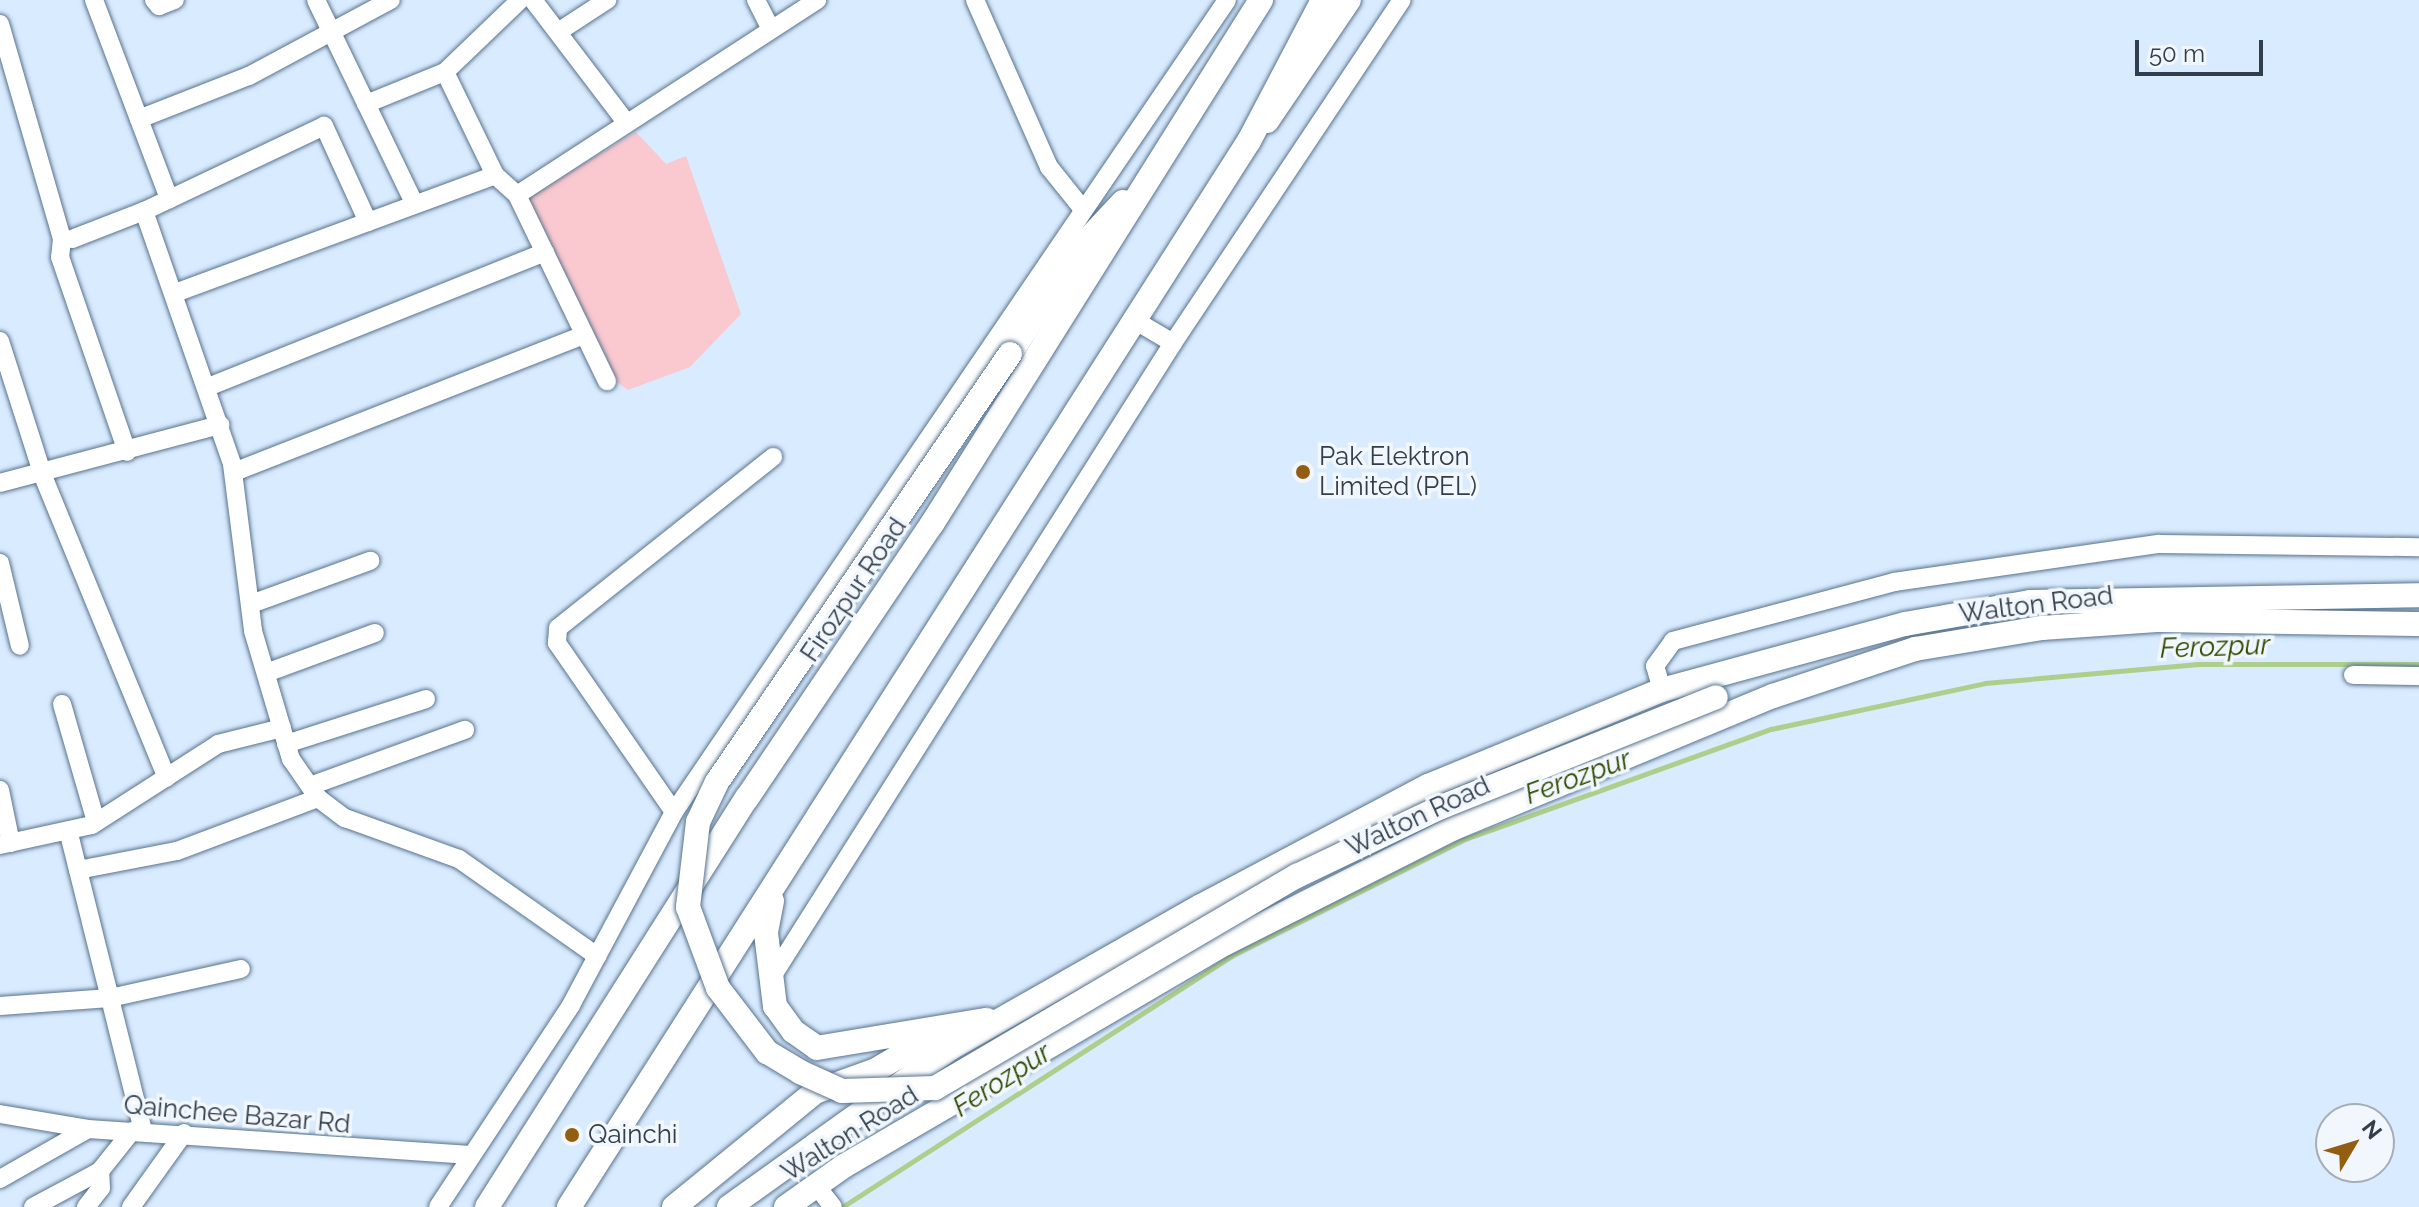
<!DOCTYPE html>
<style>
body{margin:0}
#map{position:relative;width:2419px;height:1207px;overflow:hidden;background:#d9ebfe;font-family:Raleway,sans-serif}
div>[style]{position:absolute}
.green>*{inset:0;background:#fac8cf}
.stream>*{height:5px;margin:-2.5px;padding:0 2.5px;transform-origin:2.5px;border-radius:2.5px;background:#aece8b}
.roads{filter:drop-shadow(0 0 2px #57738e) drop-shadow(0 0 2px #57738e)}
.minor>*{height:18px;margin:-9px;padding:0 9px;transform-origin:9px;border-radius:9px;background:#fff}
.major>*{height:24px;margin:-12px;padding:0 12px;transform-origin:12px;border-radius:12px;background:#fff}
.bridges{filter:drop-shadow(0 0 2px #57738e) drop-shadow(0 0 2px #57738e)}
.major-bridge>*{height:24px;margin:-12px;padding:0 12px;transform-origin:12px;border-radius:12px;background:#fff}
.dots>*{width:22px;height:22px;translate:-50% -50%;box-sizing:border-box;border:4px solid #f1f7fd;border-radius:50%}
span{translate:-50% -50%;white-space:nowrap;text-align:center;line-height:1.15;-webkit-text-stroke:7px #f1f7fd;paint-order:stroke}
.poi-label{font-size:26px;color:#323e4b}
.left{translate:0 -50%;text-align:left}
.street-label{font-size:26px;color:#323e4b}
.water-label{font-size:28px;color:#314b00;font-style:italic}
.north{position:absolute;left:2315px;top:1103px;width:80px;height:80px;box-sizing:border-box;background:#f1f7fd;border:2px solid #a5adb6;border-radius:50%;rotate:52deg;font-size:22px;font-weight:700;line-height:32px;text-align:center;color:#323e4b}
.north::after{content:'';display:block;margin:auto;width:28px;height:36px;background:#935e12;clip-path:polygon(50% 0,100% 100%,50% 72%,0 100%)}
.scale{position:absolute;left:2135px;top:40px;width:128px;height:36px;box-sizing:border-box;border:4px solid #323e4b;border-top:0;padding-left:10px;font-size:24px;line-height:28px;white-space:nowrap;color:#323e4b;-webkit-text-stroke:6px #f1f7fd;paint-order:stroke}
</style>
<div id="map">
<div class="green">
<i style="clip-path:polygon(636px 132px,666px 164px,686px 156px,741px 314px,690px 367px,628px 390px,614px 380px,525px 199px)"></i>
</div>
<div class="stream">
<i style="left:842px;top:1207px;width:463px;rotate:-32.8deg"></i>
<i style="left:1231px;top:956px;width:262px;rotate:-26.6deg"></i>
<i style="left:1465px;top:839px;width:325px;rotate:-19.8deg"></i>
<i style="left:1771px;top:729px;width:219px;rotate:-12.1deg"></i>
<i style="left:1985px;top:683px;width:214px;rotate:-5.1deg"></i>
<i style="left:2198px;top:664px;width:221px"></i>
</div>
<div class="roads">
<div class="minor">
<i style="left:94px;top:0;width:213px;rotate:69.3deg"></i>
<i style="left:154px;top:0;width:8px;rotate:50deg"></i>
<i style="left:159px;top:6px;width:17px;rotate:-21deg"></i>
<i style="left:316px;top:0;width:225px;rotate:64.2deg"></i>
<i style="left:533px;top:0;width:153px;rotate:52.7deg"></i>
<i style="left:756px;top:0;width:31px;rotate:63deg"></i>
<i style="left:975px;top:0;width:183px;rotate:66.1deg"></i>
<i style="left:1049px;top:167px;width:53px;rotate:51.2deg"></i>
<i style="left:0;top:24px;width:224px;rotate:73.9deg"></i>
<i style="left:62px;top:239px;width:18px;rotate:96deg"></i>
<i style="left:60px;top:257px;width:206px;rotate:71deg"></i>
<i style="left:558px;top:32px;width:59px;rotate:-33.1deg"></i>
<i style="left:445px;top:72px;width:114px;rotate:64.1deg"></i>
<i style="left:366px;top:104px;width:85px;rotate:-22.1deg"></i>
<i style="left:445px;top:72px;width:104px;rotate:-43.8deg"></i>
<i style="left:139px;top:119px;width:118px;rotate:-21.4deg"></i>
<i style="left:249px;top:76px;width:161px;rotate:-28.2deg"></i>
<i style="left:517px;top:195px;width:358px;rotate:-33deg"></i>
<i style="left:368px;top:222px;width:106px;rotate:-114.6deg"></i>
<i style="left:324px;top:126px;width:199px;rotate:154.7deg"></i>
<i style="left:144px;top:211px;width:268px;rotate:70.8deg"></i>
<i style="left:232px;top:464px;width:168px;rotate:82.8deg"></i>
<i style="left:253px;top:631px;width:134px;rotate:73.5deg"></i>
<i style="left:291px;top:759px;width:47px;rotate:55.3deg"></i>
<i style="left:318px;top:798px;width:34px;rotate:37deg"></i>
<i style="left:345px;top:818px;width:121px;rotate:19.8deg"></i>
<i style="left:459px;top:859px;width:169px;rotate:35.1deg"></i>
<i style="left:72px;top:239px;width:77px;rotate:-21.3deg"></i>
<i style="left:175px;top:293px;width:341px;rotate:-20.2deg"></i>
<i style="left:495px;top:175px;width:30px;rotate:42deg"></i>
<i style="left:517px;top:195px;width:207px;rotate:64.2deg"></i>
<i style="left:1136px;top:321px;width:43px;rotate:30.7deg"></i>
<i style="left:0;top:341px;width:142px;rotate:72.3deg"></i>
<i style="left:43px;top:476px;width:326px;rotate:67.7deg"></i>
<i style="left:208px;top:387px;width:363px;rotate:-21.8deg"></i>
<i style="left:234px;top:472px;width:376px;rotate:-21.4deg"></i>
<i style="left:0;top:483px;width:228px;rotate:-14.8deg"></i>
<i style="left:0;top:563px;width:85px;rotate:76.5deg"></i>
<i style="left:251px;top:604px;width:127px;rotate:-19.9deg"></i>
<i style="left:266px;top:673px;width:116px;rotate:-20.2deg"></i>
<i style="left:2353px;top:675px;width:66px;rotate:0.9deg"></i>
<i style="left:1662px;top:690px;width:25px;rotate:-106deg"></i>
<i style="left:1655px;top:666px;width:31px;rotate:-54deg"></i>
<i style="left:1673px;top:641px;width:229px;rotate:-14.9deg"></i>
<i style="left:1894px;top:582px;width:268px;rotate:-8.2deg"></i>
<i style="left:2159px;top:544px;width:260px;rotate:0.7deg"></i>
<i style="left:62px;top:704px;width:123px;rotate:73.9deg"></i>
<i style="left:286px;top:744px;width:147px;rotate:-17.8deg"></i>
<i style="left:310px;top:786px;width:165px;rotate:-19.9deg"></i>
<i style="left:0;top:790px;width:54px;rotate:78.3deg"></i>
<i style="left:674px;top:812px;width:206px;rotate:-124.7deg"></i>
<i style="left:557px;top:643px;width:15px;rotate:-86deg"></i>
<i style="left:558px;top:628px;width:275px;rotate:-38.5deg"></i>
<i style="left:69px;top:834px;width:306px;rotate:76deg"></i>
<i style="left:0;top:845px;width:94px;rotate:-12.3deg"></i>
<i style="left:92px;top:825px;width:150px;rotate:-32.7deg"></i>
<i style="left:218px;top:744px;width:66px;rotate:-14deg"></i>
<i style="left:78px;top:870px;width:101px;rotate:-10.9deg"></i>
<i style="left:177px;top:851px;width:151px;rotate:-20.6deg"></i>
<i style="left:770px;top:980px;width:754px;rotate:-57.68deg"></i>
<i style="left:1173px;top:343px;width:412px;rotate:-56.3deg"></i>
<i style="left:0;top:1006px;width:110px;rotate:-4.2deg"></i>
<i style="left:110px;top:998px;width:134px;rotate:-12.5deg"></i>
<i style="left:0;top:1114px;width:89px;rotate:9.7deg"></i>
<i style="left:88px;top:1129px;width:383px;rotate:3.9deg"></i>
<i style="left:0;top:1179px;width:101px;rotate:-29.6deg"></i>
<i style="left:815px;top:1184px;width:29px;rotate:52deg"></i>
<i style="left:33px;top:1207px;width:76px;rotate:-28.2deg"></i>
<i style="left:100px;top:1171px;width:51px;rotate:-51.3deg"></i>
<i style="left:86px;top:1207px;width:24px;rotate:-52deg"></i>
<i style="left:101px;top:1188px;width:17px;rotate:-93deg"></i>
<i style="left:131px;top:1207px;width:91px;rotate:-54.4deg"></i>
<i style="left:438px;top:1207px;width:242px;rotate:-56.6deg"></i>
<i style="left:571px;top:1005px;width:219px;rotate:-61.9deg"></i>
<i style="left:674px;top:812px;width:982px;rotate:-55.74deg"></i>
</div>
<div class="major">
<i style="left:1267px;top:121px;width:146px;rotate:-55.9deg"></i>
<i style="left:1010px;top:354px;width:127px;rotate:-56.6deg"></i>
<i style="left:1080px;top:248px;width:63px;rotate:-46.9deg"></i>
<i style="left:772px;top:901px;width:33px;rotate:101deg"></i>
<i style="left:766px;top:933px;width:74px;rotate:83deg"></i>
<i style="left:775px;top:1006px;width:31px;rotate:54deg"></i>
<i style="left:793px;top:1031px;width:29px;rotate:35deg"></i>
<i style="left:817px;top:1048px;width:172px;rotate:-9.4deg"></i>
<i style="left:487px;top:1207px;width:485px;rotate:-57.6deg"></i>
<i style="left:747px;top:798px;width:331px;rotate:-56deg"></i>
<i style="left:932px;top:524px;width:619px;rotate:-57.88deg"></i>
<i style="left:569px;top:1207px;width:1264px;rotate:-57.47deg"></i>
<i style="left:1249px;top:141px;width:159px;rotate:-62.3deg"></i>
<i style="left:674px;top:1207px;width:182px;rotate:-39.2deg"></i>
<i style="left:815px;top:1092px;width:65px;rotate:-19.8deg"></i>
<i style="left:876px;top:1070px;width:74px;rotate:-30.7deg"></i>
<i style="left:729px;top:1207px;width:273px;rotate:-35.6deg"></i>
<i style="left:951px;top:1048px;width:288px;rotate:-29.6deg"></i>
<i style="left:1201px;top:906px;width:257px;rotate:-27.9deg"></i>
<i style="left:1428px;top:786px;width:253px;rotate:-22.3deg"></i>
<i style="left:1662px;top:690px;width:252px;rotate:-15.2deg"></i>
<i style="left:1905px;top:624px;width:127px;rotate:-10deg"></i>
<i style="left:2030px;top:602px;width:389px;rotate:-1deg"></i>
<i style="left:786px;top:1207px;width:71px;rotate:-35.3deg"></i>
<i style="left:844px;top:1166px;width:440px;rotate:-30.3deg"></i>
<i style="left:1224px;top:944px;width:258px;rotate:-26.8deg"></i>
<i style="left:1454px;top:828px;width:345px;rotate:-22.5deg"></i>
<i style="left:1773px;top:696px;width:150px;rotate:-18.3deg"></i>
<i style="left:1915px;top:649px;width:129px;rotate:-9.4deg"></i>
<i style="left:2042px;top:628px;width:115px;rotate:-4deg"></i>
<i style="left:2157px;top:620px;width:262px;rotate:0.9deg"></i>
</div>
</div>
<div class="bridges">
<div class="major-bridge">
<i style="left:1010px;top:354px;width:519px;rotate:124.39deg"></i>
<i style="left:717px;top:782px;width:44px;rotate:115.4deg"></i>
<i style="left:698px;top:822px;width:86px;rotate:96.7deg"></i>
<i style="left:688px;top:907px;width:86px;rotate:69.7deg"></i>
<i style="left:718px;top:988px;width:81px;rotate:52.6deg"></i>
<i style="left:767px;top:1052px;width:39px;rotate:31deg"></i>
<i style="left:800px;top:1072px;width:46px;rotate:24.3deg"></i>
<i style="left:842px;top:1091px;width:93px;rotate:-1.8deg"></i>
<i style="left:935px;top:1088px;width:420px;rotate:-30.4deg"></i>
<i style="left:1297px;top:876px;width:157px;rotate:-25.6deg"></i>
<i style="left:1439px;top:808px;width:298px;rotate:-21.8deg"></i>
</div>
</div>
<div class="dots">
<i style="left:1303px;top:472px;background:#935e12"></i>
<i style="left:572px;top:1135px;background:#935e12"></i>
</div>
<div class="poi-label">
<span class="left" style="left:1319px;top:472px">Pak Elektron<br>Limited (PEL)</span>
<span class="left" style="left:588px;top:1135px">Qainchi</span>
</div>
<div class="street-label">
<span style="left:854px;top:590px;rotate:-56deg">Firozpur Road</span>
<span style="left:2036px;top:605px;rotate:-7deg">Walton Road</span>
<span style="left:1418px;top:817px;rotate:-25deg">Walton Road</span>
<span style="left:237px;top:1115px;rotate:5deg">Qainchee Bazar Rd</span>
<span style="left:850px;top:1134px;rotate:-32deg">Walton Road</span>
</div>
<div class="water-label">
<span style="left:2215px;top:647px;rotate:-2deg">Ferozpur</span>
<span style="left:1578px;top:777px;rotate:-20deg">Ferozpur</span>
<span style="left:1002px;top:1080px;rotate:-33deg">Ferozpur</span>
</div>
<div class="north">N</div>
<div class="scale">50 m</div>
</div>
